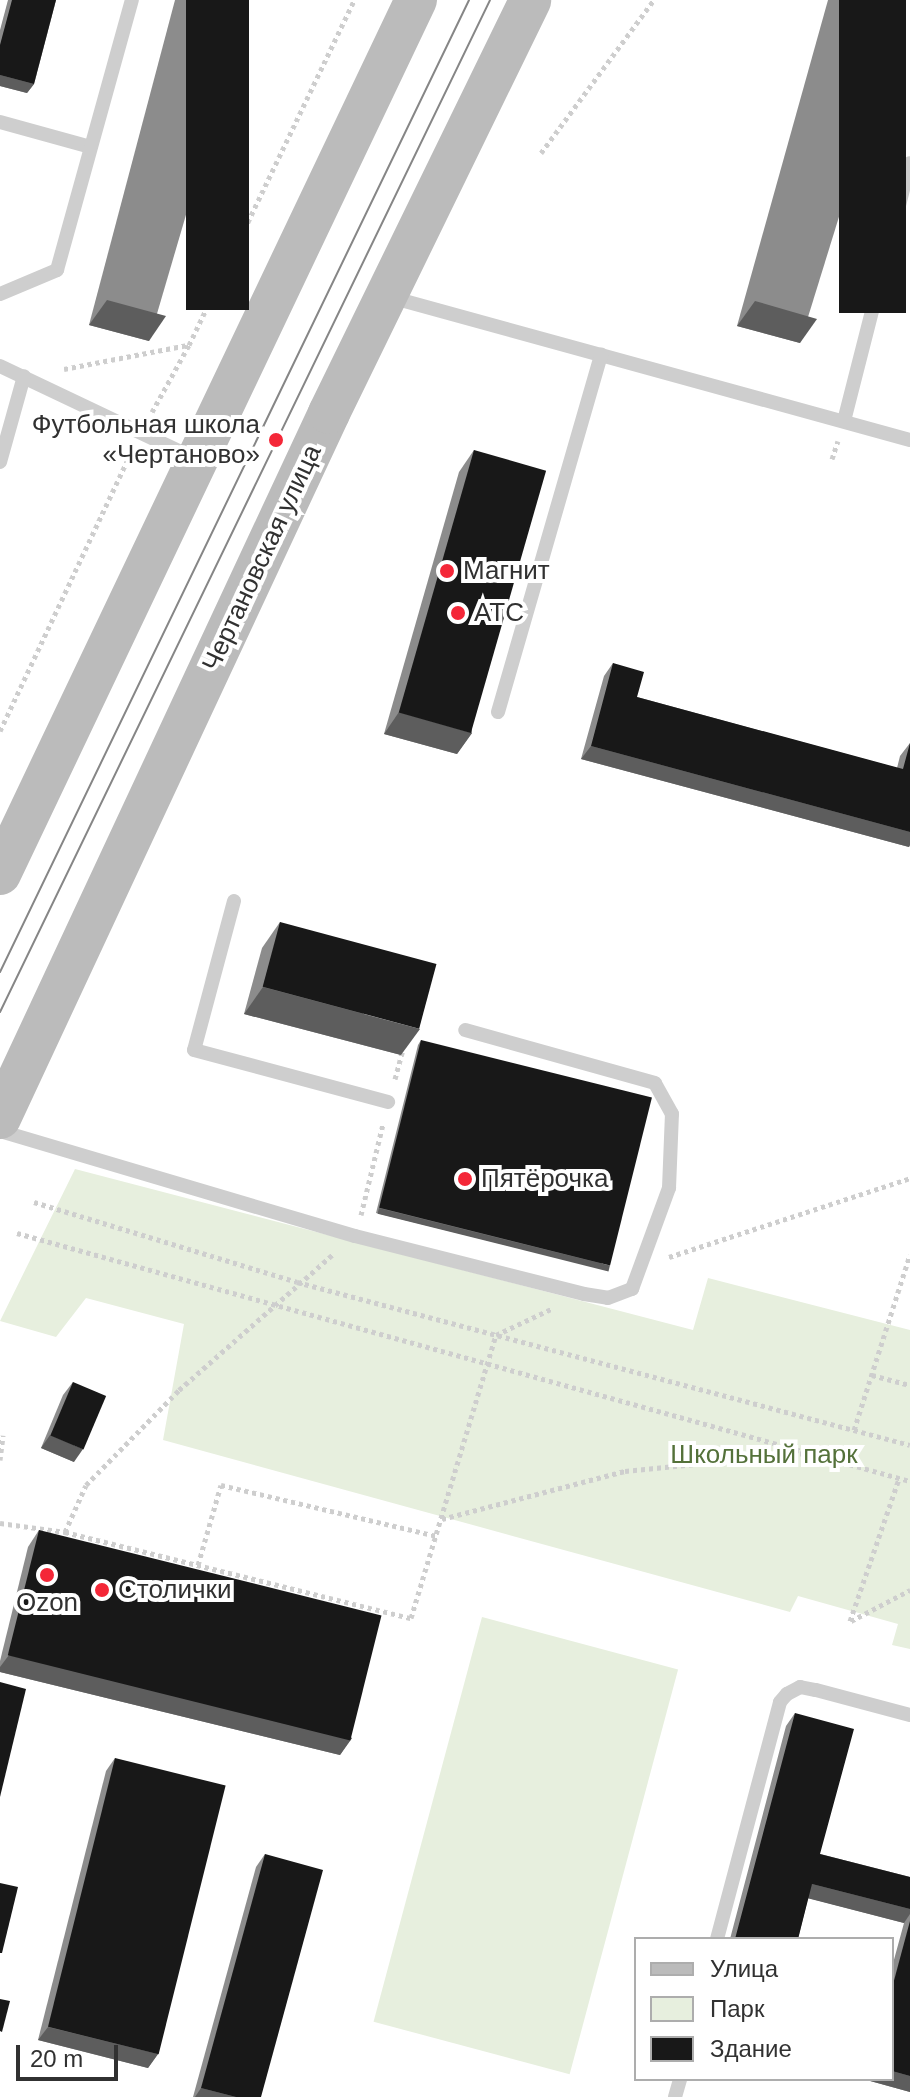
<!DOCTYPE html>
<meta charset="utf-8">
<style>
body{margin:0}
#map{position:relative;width:910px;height:2097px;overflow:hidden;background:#fff;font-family:Arial,sans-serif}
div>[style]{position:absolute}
.green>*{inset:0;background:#e7efde;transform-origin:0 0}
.path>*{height:5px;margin-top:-2.5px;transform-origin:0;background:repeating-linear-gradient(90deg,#cecece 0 4px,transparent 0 8px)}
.service>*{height:14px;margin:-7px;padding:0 7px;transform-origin:7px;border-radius:7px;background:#cecece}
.secondary>*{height:42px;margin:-21px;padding:0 21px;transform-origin:21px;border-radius:21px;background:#bbb}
.tram>*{height:2px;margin:-1px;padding:0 1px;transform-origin:1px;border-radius:1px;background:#868686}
.wall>*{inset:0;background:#8c8c8c}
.shaded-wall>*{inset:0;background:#5d5d5d;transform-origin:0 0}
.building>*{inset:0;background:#181818;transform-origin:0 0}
.dots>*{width:22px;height:22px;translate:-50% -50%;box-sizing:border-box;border:4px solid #fff;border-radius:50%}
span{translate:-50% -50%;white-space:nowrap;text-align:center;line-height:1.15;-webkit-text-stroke:8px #fff;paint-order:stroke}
.poi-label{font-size:26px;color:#313131}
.right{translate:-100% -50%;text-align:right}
.left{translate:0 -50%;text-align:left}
.street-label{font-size:26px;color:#313131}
.park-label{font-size:26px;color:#54713a}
.legend{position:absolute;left:634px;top:1937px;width:260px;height:144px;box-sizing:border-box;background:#fff;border:2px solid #adadad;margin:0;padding:10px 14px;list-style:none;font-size:24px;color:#313131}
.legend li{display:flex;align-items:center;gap:16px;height:40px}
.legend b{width:40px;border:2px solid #adadad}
.scale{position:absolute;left:16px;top:2045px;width:102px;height:36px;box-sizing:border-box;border:4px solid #313131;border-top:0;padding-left:10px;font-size:24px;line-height:28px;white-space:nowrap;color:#313131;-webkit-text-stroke:6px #fff;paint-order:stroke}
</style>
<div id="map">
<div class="green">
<i style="clip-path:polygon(75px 1169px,693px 1330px,708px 1278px,910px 1330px,910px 1649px,892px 1645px,898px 1624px,798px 1596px,790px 1612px,163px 1440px,184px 1324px,86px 1298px,56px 1337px,0 1321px)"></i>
<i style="left:482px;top:1617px;width:203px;height:419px;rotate:15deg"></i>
</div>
<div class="path">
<i style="left:541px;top:153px;width:190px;rotate:-53.6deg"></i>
<i style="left:64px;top:369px;width:126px;rotate:-11deg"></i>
<i style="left:152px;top:412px;width:77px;rotate:-61.1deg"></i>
<i style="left:189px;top:345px;width:382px;rotate:-64.4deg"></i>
<i style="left:832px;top:459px;width:19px;rotate:-72deg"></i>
<i style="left:0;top:731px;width:307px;rotate:-64.8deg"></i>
<i style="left:395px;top:1079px;width:30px;rotate:-75deg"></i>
<i style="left:34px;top:1202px;width:275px;rotate:16.9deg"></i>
<i style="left:297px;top:1282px;width:634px;rotate:14.89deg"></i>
<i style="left:361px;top:1215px;width:94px;rotate:-76.4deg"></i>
<i style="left:17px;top:1233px;width:927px;rotate:15.52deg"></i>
<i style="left:669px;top:1257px;width:254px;rotate:-18.1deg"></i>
<i style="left:872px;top:1375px;width:39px;rotate:15deg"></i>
<i style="left:854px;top:1430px;width:184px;rotate:-72.3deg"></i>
<i style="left:0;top:1460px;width:25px;rotate:-83deg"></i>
<i style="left:442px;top:1519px;width:189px;rotate:-14.7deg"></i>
<i style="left:625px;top:1471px;width:181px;rotate:-5.7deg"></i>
<i style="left:0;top:1523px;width:66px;rotate:7.9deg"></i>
<i style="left:65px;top:1532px;width:357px;rotate:14deg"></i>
<i style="left:411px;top:1618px;width:295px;rotate:-73.3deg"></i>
<i style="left:496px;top:1335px;width:61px;rotate:-25.3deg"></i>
<i style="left:65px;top:1532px;width:51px;rotate:-65.9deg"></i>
<i style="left:86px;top:1485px;width:133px;rotate:-45.6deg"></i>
<i style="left:179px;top:1390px;width:205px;rotate:-41.4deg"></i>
<i style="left:198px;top:1565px;width:83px;rotate:-74deg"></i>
<i style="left:221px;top:1485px;width:221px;rotate:13.3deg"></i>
<i style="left:850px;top:1621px;width:150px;rotate:-71deg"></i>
<i style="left:851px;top:1621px;width:67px;rotate:-27.7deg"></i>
</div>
<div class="service">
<i style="left:0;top:122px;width:94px;rotate:15.4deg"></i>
<i style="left:0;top:294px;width:62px;rotate:-22.8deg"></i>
<i style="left:57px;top:270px;width:280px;rotate:-74.5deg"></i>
<i style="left:390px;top:297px;width:539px;rotate:15.38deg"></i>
<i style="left:0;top:366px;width:215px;rotate:25.4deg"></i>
<i style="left:844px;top:421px;width:266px;rotate:-75.7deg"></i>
<i style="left:0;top:462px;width:89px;rotate:-74.4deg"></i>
<i style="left:498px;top:712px;width:372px;rotate:-73.9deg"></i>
<i style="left:234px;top:901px;width:154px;rotate:105deg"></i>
<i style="left:194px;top:1050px;width:201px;rotate:15deg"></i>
<i style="left:0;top:1131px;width:370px;rotate:16.5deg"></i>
<i style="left:355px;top:1236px;width:236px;rotate:14.2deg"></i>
<i style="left:584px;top:1294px;width:24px;rotate:9deg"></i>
<i style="left:608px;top:1298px;width:26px;rotate:-21deg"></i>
<i style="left:632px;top:1289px;width:108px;rotate:-69.9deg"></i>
<i style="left:669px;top:1188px;width:74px;rotate:-87.7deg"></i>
<i style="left:672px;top:1114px;width:35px;rotate:-119deg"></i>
<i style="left:655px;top:1083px;width:197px;rotate:-164.4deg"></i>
<i style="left:717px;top:1939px;width:245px;rotate:-75.1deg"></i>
<i style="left:780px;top:1702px;width:11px;rotate:-49deg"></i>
<i style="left:787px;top:1694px;width:15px;rotate:-28deg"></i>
<i style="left:800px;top:1687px;width:16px;rotate:11deg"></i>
<i style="left:816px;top:1690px;width:97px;rotate:14.9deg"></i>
<i style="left:675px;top:2097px;width:19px;rotate:-74deg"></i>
</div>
<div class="secondary">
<i style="left:0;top:874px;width:968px;rotate:-64.55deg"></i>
<i style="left:0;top:1118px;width:778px;rotate:-64.98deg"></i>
<i style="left:329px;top:413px;width:459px;rotate:-64deg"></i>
</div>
<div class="tram">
<i style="left:0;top:972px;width:1079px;rotate:-64.24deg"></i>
<i style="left:0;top:1012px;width:1124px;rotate:-64.16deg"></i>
</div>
<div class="wall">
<i style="clip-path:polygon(8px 0,56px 0,34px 84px,27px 93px,0 86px,0 30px)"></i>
<i style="clip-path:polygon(175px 0,249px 0,149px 341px,89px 325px)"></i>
<i style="clip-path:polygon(828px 0,906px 0,800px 343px,737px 326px)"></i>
<i style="clip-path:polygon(474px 450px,472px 733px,457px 754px,384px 734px,459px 472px)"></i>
<i style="clip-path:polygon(613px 663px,637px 697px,897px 768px,900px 756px,910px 743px,910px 845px,909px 847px,581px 759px,604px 676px)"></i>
<i style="clip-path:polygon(280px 922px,401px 1055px,244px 1014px,262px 948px)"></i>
<i style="clip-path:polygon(421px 1040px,607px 1270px,376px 1213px,418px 1045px)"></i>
<i style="clip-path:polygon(73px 1382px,74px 1462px,41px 1448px,63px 1395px)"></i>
<i style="clip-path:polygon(39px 1530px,352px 1738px,340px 1755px,0 1672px,0 1661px,28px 1547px)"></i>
<i style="clip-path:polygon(795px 1713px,820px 1854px,910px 1877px,910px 2092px,863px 2079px,892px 2079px,892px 1967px,904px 1923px,808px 1898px,798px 1939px,730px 1939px,786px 1726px)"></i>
<i style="clip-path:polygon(115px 1758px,158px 2054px,148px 2068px,38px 2040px,106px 1771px)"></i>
<i style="clip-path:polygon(265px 1854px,261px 2097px,193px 2097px,256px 1867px)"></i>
</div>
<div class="shaded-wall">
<i style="clip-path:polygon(0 75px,34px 84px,27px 93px,0 86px)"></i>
<i style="clip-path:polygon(107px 300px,166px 316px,149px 341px,89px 325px)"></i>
<i style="clip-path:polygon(755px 301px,817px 319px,800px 343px,737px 326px)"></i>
<i style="clip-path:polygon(399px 712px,472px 733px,457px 754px,384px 734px)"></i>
<i style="clip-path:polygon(591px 746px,910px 832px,910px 845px,909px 847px,581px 759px)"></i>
<i style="clip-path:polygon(263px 987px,420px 1029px,401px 1055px,244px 1014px)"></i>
<i style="left:379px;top:1208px;width:238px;height:6px;rotate:14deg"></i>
<i style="clip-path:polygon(50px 1435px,83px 1449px,74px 1462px,41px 1448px)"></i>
<i style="clip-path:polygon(9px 1655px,352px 1738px,340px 1755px,0 1672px,0 1667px)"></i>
<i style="clip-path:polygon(812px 1884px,910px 1909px,910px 1914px,904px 1923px,803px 1897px)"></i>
<i style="clip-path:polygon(48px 2027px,158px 2054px,148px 2068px,38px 2040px)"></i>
<i style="clip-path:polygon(892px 2071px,910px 2076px,910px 2092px,863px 2079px,892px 2079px)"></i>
<i style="clip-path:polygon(201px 2088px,236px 2097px,195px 2097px)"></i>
</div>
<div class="building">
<i style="clip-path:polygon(12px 0,56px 0,34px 84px,0 75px,0 45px)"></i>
<i style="left:186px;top:0;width:63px;height:310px"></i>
<i style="left:839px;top:0;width:67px;height:313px"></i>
<i style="left:474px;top:450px;width:75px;height:273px;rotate:16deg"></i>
<i style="clip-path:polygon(613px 663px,644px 672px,637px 697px,903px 769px,910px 743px,910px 832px,591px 746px)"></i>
<i style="left:280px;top:922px;width:162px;height:67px;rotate:15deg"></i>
<i style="left:421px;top:1040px;width:238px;height:173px;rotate:14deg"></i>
<i style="left:73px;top:1382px;width:36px;height:58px;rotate:23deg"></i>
<i style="left:39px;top:1530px;width:353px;height:129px;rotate:14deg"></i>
<i style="clip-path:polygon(0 1682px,26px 1689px,0 1797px)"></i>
<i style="clip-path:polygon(795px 1713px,854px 1729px,820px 1854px,910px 1877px,910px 1909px,812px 1884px,798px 1939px,735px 1939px)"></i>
<i style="left:115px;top:1758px;width:114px;height:277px;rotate:14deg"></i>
<i style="clip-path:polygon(265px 1854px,323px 1870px,261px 2097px,236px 2097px,201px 2088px)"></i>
<i style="clip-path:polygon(0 1883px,18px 1887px,2px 1953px,0 1953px)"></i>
<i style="clip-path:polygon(910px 1921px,910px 2076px,892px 2071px,892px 1988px)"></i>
<i style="clip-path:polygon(0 1999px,10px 2001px,2px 2032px,0 2031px)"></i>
</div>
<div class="dots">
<i style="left:276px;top:440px;background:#f42738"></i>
<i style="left:447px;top:571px;background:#f42738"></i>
<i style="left:458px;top:613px;background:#f42738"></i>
<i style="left:465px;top:1179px;background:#f42738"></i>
<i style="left:47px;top:1575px;background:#f42738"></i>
<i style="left:102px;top:1590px;background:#f42738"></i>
</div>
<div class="poi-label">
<span class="right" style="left:260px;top:440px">Футбольная школа<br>«Чертаново»</span>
<span class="left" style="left:463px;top:571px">Магнит</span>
<span class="left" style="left:474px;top:613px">АТС</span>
<span class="left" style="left:481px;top:1179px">Пятёрочка</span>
<span class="left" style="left:118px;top:1590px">Столички</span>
<span style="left:47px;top:1603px">Ozon</span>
</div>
<div class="street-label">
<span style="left:262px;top:558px;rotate:-65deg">Чертановская улица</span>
</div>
<div class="park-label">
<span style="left:764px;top:1455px">Школьный парк</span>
</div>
<ul class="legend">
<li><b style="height:10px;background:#bbb"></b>Улица</li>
<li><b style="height:22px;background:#e7efde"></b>Парк</li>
<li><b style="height:22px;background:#181818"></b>Здание</li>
</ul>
<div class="scale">20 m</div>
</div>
